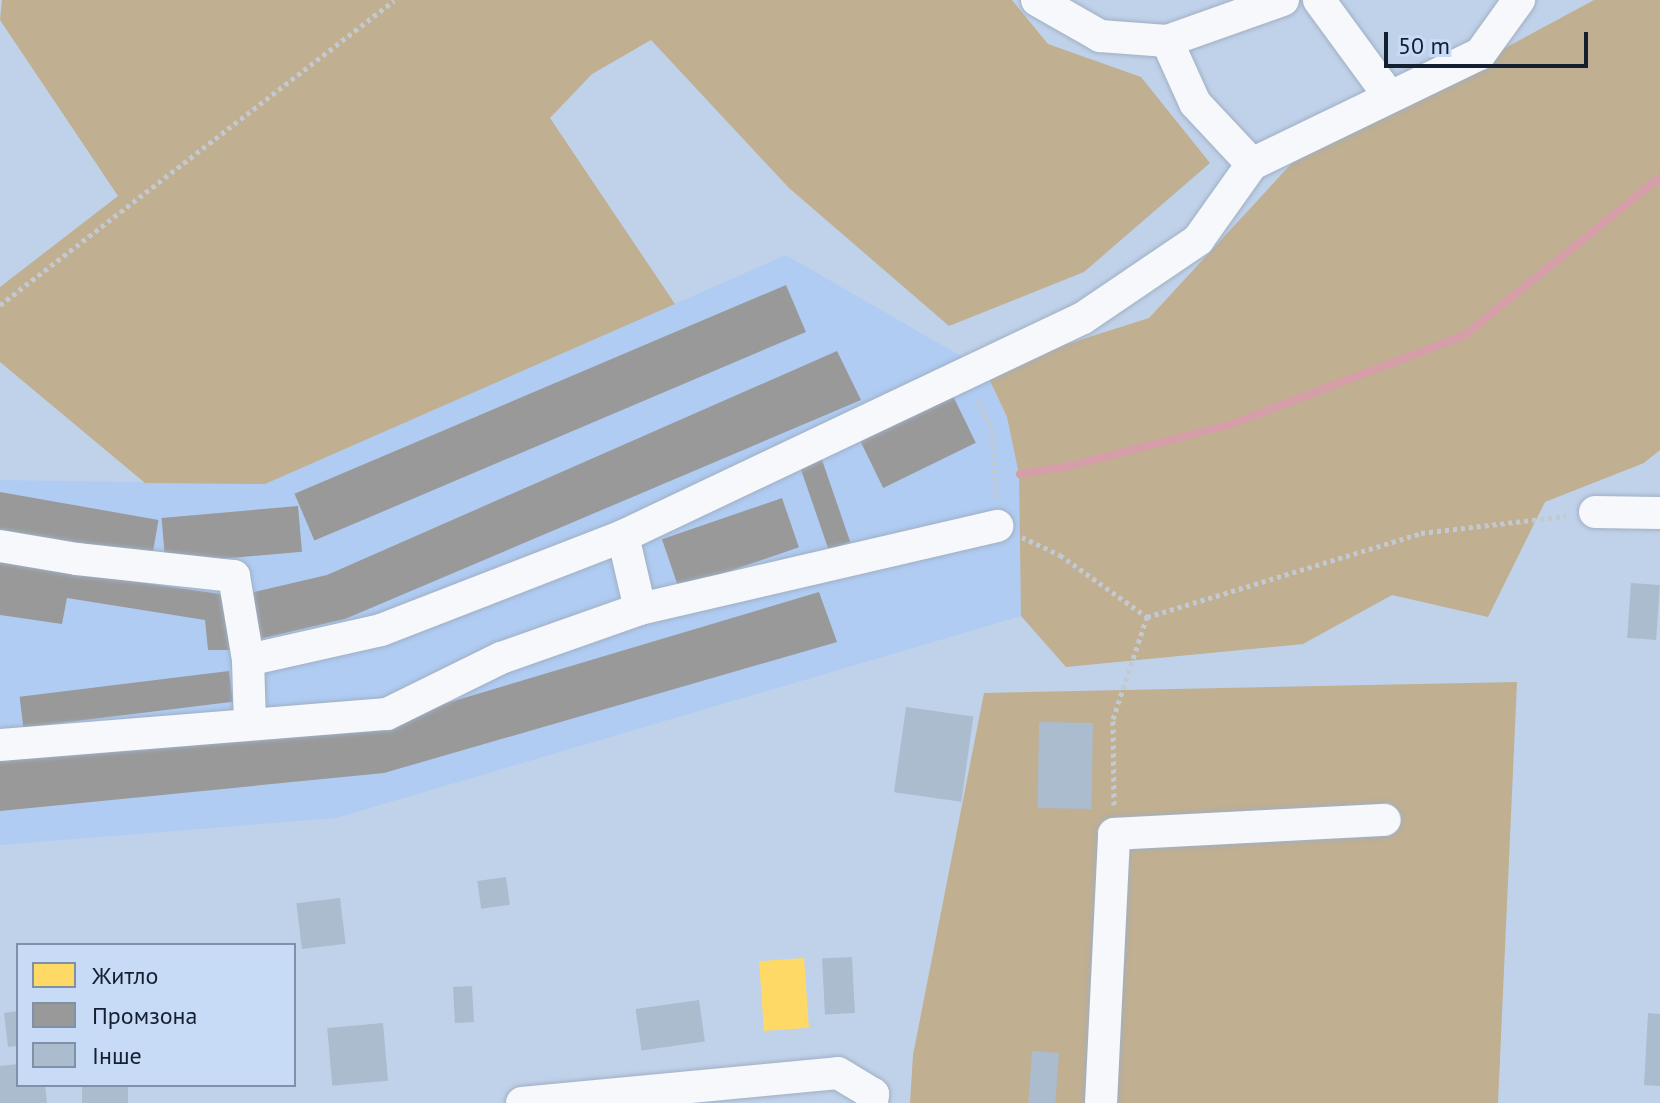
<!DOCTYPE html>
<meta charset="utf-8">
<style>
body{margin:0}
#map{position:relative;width:1660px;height:1103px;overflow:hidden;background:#c0d2ea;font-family:"PT Sans",sans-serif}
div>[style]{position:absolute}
.built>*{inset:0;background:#b0ccf3}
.green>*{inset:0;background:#c0af91}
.homes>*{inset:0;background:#ffd966;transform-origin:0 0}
.industry>*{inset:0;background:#999;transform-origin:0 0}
.stream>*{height:8px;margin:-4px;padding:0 4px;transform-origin:4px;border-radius:4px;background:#d69ea8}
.building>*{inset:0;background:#aabccd;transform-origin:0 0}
.path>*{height:5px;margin-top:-2.5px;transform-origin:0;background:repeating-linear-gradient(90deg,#c3c9d0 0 4px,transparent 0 8px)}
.roads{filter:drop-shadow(0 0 2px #a0afc2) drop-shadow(0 0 2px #a0afc2)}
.minor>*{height:32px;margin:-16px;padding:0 16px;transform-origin:16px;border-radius:16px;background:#f6f8fc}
span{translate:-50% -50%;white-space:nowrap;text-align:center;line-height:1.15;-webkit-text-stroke:8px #c7daf6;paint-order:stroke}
.legend{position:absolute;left:16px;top:943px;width:280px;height:144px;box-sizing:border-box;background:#c7daf6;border:2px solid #7f90a7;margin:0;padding:10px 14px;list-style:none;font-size:24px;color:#142031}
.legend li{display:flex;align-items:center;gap:16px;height:40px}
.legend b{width:40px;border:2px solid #7f90a7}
.scale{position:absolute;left:1384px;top:32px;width:204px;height:36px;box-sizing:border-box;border:4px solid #142031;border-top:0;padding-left:10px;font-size:24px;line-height:28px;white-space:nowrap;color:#142031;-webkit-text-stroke:6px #c7daf6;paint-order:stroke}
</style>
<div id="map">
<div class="built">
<i style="clip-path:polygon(786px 255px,985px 370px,1007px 417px,1020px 474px,1021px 616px,336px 818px,0 845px,0 480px,265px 484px)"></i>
</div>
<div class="green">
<i style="clip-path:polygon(2px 0,1012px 0,1048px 44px,1141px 77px,1210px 163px,1084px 272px,949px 326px,789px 188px,651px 40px,592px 74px,550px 118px,675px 304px,265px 484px,145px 483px,0 362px,0 287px,118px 196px,0 20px)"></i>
<i style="clip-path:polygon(1594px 0,1660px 0,1660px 450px,1644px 463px,1545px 502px,1488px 617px,1392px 595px,1303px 644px,1066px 667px,1021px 616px,1019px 474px,1007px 417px,985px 370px,1149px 318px,1292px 163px)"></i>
<i style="clip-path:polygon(1517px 682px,1498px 1103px,910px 1103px,913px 1055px,984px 693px)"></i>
</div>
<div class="homes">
<i style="left:804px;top:958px;width:70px;height:45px;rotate:86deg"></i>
</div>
<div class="industry">
<i style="left:786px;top:285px;width:51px;height:534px;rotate:67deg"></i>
<i style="clip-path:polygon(837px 351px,861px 400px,345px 619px,255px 640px,246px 594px,327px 575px)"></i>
<i style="left:953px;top:396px;width:52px;height:103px;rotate:64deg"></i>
<i style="left:821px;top:457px;width:90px;height:23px;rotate:71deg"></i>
<i style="left:0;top:492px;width:161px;height:40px;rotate:10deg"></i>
<i style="left:782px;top:498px;width:52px;height:127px;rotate:71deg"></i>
<i style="left:298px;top:506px;width:46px;height:137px;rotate:85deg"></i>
<i style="clip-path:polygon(0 562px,227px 595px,230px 650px,208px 650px,205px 620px,67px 598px,62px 624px,0 615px)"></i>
<i style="clip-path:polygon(819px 592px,837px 642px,384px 773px,0 811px,0 761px,373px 725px)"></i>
<i style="left:229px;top:671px;width:31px;height:211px;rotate:83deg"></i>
</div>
<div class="stream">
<i style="left:1020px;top:474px;width:51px;rotate:-9.1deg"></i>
<i style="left:1070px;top:466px;width:167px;rotate:-14.5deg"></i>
<i style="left:1232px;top:424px;width:249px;rotate:-20.9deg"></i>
<i style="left:1465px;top:335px;width:251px;rotate:-39deg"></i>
</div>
<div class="building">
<i style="left:1631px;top:583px;width:29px;height:55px;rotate:4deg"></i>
<i style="left:906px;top:707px;width:68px;height:86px;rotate:8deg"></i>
<i style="left:1039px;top:722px;width:54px;height:86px;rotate:1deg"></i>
<i style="left:506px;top:877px;width:28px;height:29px;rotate:82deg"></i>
<i style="left:340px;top:898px;width:46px;height:44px;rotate:83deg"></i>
<i style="left:852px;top:957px;width:56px;height:30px;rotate:87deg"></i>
<i style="left:472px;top:986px;width:36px;height:19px;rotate:87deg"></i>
<i style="left:699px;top:1000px;width:42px;height:64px;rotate:82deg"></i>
<i style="clip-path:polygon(18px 1011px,18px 1046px,8px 1047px,4px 1013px)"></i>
<i style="clip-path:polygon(1648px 1013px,1660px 1014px,1660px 1086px,1644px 1085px)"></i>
<i style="left:383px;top:1023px;width:58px;height:56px;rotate:85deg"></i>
<i style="left:1032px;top:1051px;width:27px;height:52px;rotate:4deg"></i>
<i style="clip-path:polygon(18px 1064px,18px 1085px,45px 1085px,47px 1103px,0 1103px,0 1066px)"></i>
<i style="left:82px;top:1085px;width:46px;height:18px"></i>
</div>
<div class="path">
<i style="left:0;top:305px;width:498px;rotate:-37.7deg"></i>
<i style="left:978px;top:400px;width:32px;rotate:64deg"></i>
<i style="left:992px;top:429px;width:70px;rotate:86.7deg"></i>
<i style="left:1022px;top:537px;width:42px;rotate:25.3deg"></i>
<i style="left:1060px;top:555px;width:107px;rotate:35.5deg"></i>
<i style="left:1147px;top:617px;width:287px;rotate:-17deg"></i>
<i style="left:1421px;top:533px;width:146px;rotate:-6.7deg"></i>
<i style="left:1114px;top:805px;width:86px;rotate:-90.7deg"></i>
<i style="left:1113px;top:719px;width:108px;rotate:-71.6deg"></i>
</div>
<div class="roads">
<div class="minor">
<i style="left:1037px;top:0;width:73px;rotate:29.7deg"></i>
<i style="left:1100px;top:36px;width:67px;rotate:4.3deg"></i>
<i style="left:1319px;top:0;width:120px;rotate:53.8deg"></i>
<i style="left:1252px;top:164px;width:253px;rotate:-25.8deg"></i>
<i style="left:1480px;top:54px;width:67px;rotate:-54.2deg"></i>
<i style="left:1595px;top:512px;width:65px;rotate:0.9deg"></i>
<i style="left:0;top:546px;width:78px;rotate:9.6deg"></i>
<i style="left:77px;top:559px;width:158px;rotate:6.2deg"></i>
<i style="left:234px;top:576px;width:85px;rotate:80.5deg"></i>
<i style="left:248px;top:660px;width:136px;rotate:-12.7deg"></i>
<i style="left:381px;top:630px;width:260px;rotate:-21.2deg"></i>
<i style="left:623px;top:536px;width:509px;rotate:-25.36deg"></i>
<i style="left:1083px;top:318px;width:139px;rotate:-34.1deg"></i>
<i style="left:1198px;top:240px;width:93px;rotate:-54.6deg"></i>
<i style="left:1252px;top:164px;width:83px;rotate:-133.1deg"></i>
<i style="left:1195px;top:103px;width:68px;rotate:-114.3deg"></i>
<i style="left:1167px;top:41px;width:123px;rotate:-19.5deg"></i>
<i style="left:640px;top:609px;width:367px;rotate:-13.1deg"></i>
<i style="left:248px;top:660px;width:64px;rotate:88.2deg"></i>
<i style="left:0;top:745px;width:388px;rotate:-4.6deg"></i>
<i style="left:387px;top:714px;width:127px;rotate:-26.2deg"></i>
<i style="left:501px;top:658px;width:147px;rotate:-19.4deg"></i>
<i style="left:640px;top:609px;width:75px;rotate:-103.1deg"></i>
<i style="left:522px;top:1103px;width:317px;rotate:-5.4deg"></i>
<i style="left:838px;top:1073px;width:41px;rotate:31deg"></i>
<i style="left:873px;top:1094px;width:9px;rotate:96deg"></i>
<i style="left:1101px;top:1103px;width:269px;rotate:-87.2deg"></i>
<i style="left:1114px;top:834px;width:271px;rotate:-3deg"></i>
</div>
</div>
<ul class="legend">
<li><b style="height:22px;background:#ffd966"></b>Житло</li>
<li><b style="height:22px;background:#999"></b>Промзона</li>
<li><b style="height:22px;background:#aabccd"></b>Інше</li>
</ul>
<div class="scale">50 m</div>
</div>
